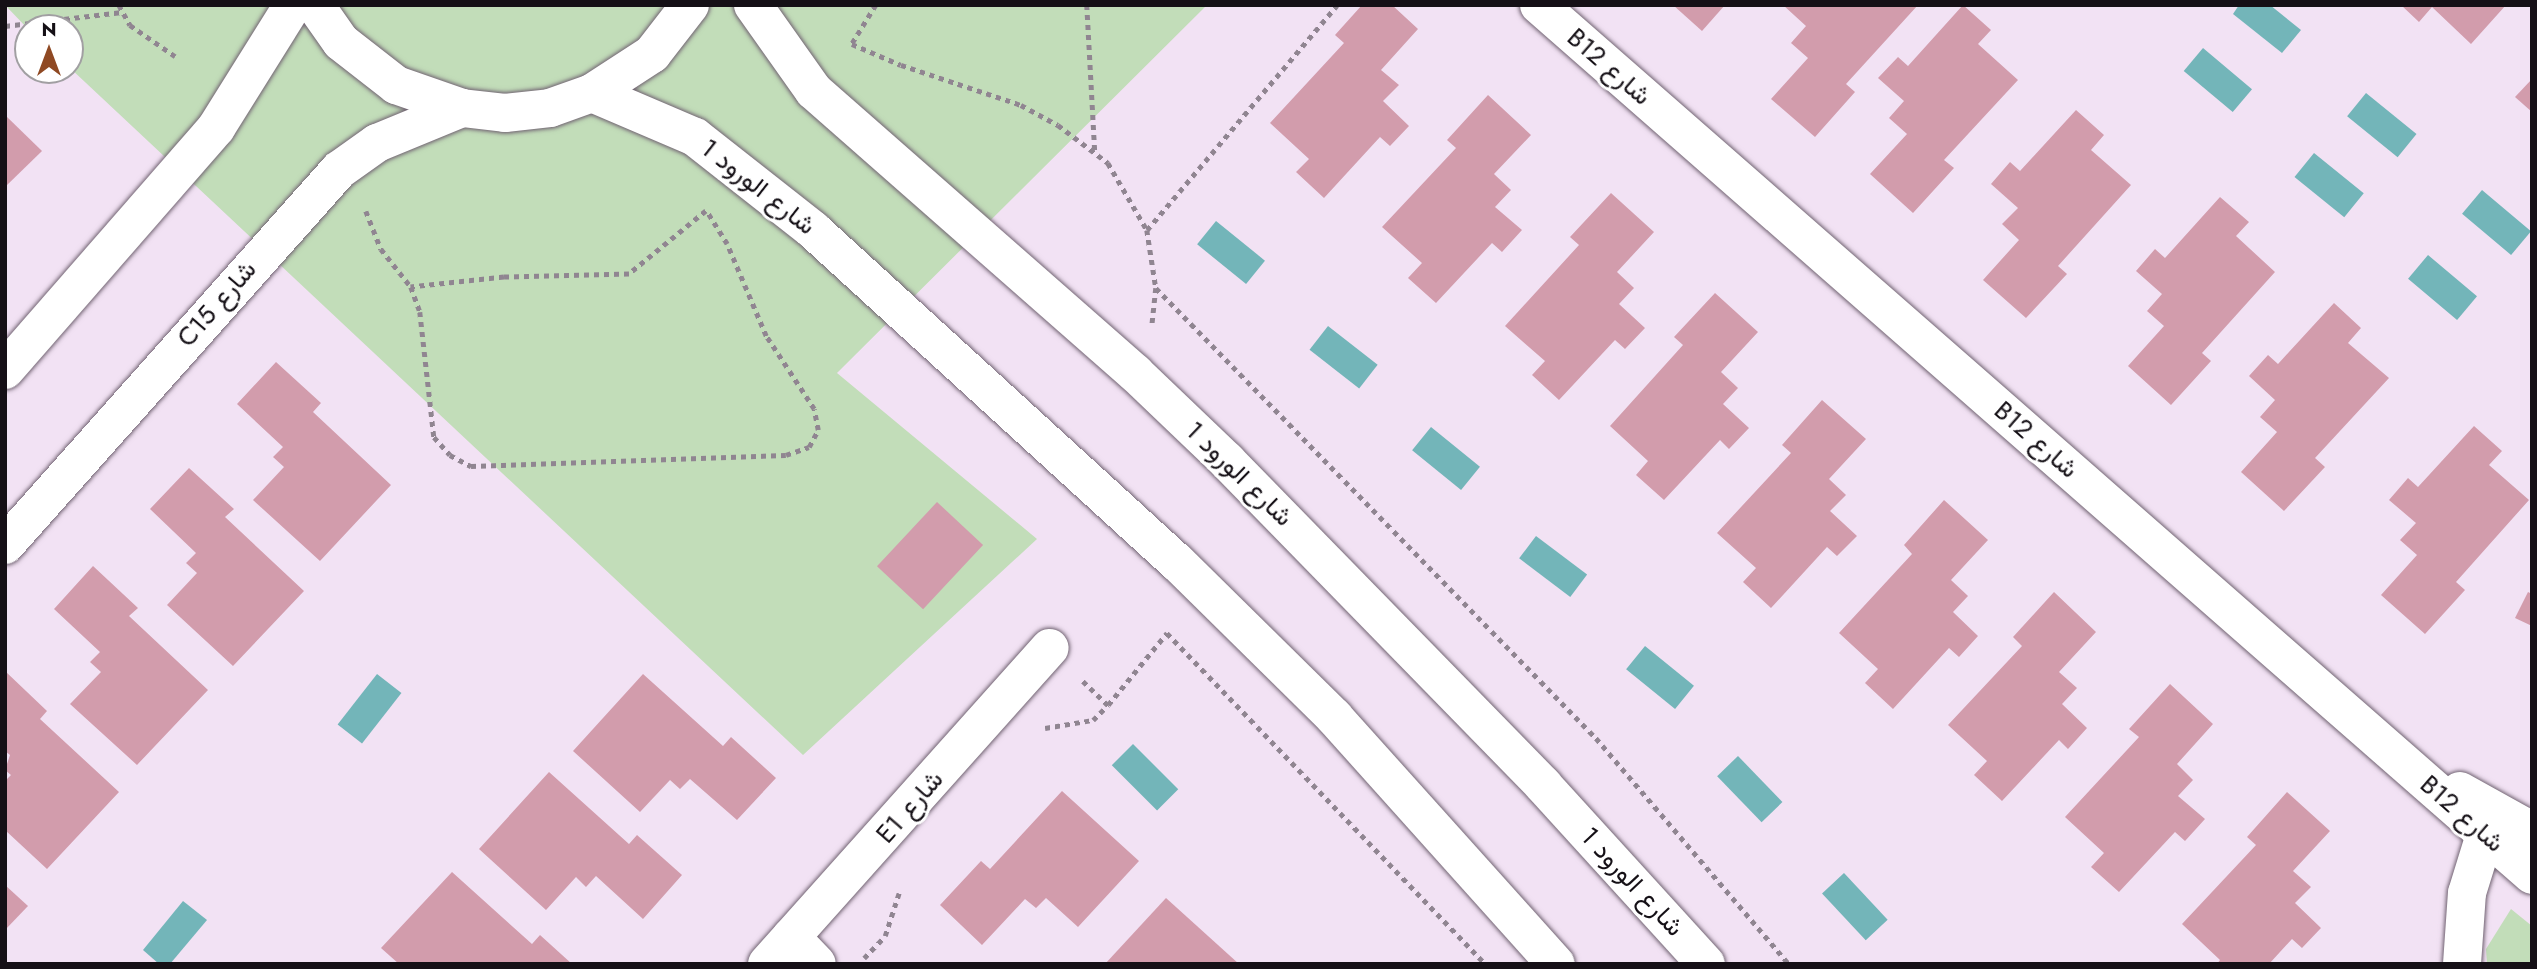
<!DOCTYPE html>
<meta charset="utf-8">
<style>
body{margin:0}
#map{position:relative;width:2537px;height:969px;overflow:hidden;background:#f2e2f4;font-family:Jost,Vazirmatn,sans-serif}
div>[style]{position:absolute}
.green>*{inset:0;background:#c2ddb9}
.water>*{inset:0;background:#73b5b9;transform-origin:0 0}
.building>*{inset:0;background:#d29cac;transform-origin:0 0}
.path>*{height:4.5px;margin-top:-2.25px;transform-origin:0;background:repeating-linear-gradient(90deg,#908591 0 5px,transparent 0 10px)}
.roads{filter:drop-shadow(0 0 2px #716372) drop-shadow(0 0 2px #716372)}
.minor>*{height:38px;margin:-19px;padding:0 19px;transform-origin:19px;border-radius:19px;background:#fff}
span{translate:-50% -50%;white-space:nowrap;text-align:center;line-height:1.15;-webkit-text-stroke:6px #fff;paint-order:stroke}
.street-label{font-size:26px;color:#151016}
.frame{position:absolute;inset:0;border:7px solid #151016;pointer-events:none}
.north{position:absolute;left:14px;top:14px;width:70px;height:70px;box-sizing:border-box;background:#fff;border:2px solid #a19fa2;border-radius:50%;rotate:0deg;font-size:19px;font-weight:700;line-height:28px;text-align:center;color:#151016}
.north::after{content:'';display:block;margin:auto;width:24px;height:32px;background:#8f4923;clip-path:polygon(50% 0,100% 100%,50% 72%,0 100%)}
</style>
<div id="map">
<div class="green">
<i style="clip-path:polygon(5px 5px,1207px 5px,837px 373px,1037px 539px,803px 755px,70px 68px,70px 28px,28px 29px)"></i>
<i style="clip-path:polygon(2511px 909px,2532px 926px,2532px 964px,2487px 964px,2486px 949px)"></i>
</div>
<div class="water">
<i style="clip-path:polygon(2239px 5px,2270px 5px,2301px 30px,2282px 53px,2233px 14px)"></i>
<i style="left:2203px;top:48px;width:64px;height:30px;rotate:40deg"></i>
<i style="left:2366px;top:93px;width:65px;height:30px;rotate:39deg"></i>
<i style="left:2314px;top:153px;width:64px;height:31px;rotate:39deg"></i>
<i style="left:2482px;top:190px;width:64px;height:31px;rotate:40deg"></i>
<i style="left:1216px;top:221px;width:63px;height:30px;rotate:39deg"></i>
<i style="left:2428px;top:255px;width:64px;height:31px;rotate:40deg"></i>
<i style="left:1328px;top:326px;width:63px;height:30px;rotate:38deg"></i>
<i style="left:1431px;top:427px;width:63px;height:30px;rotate:39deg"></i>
<i style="left:1536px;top:536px;width:64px;height:28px;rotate:37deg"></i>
<i style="left:1645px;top:646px;width:63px;height:30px;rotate:39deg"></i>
<i style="left:377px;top:674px;width:31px;height:64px;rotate:38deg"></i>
<i style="left:1133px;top:744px;width:64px;height:30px;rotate:45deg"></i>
<i style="left:1738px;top:756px;width:64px;height:29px;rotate:46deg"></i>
<i style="left:1844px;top:873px;width:64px;height:30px;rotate:47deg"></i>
<i style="clip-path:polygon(183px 901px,207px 920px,170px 964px,159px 964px,143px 950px)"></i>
</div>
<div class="building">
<i style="clip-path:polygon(1362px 5px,1392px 5px,1418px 29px,1381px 70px,1399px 85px,1383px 101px,1409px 126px,1390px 146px,1380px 137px,1324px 198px,1296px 172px,1309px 159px,1270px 123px,1344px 43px,1335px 35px)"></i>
<i style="clip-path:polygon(1673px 5px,1725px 5px,1702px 31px)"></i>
<i style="clip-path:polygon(1783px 5px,1918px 5px,1846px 84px,1855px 92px,1815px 137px,1771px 99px,1808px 58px,1791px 43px,1806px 26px)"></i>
<i style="clip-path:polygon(1963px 5px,1991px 30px,1978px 44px,2018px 80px,1944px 160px,1954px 168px,1913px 213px,1870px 174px,1907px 134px,1889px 118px,1904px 101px,1878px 78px,1898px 57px,1908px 66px)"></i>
<i style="clip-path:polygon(2401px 5px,2506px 5px,2471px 44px,2432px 7px,2419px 22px)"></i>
<i style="clip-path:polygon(2532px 79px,2532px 112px,2515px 97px)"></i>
<i style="clip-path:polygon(1488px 95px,1531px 135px,1494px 174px,1511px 190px,1495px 207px,1522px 230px,1502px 252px,1492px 243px,1436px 303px,1408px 278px,1422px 263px,1382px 227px,1456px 148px,1447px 140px)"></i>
<i style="clip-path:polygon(2076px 110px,2104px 135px,2091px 150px,2131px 185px,2058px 266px,2067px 274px,2026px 318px,1983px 280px,2019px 240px,2002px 224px,2018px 208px,1991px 184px,2010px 162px,2020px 171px)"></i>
<i style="clip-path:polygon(5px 115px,42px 151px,5px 187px)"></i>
<i style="clip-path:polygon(1611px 193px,1654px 232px,1617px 272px,1634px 288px,1619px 304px,1645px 328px,1625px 349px,1615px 340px,1559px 400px,1532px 375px,1545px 361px,1505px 326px,1579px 245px,1570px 237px)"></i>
<i style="clip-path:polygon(2220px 197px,2249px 222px,2236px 236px,2275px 272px,2202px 353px,2211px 361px,2171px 405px,2128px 366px,2164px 326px,2147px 311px,2162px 294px,2136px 271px,2155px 249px,2165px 258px)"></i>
<i style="clip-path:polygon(1715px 293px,1758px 332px,1721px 372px,1738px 388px,1723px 404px,1749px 428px,1729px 449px,1720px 440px,1664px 500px,1636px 475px,1648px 461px,1610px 426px,1683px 345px,1674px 337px)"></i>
<i style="clip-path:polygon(2334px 303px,2361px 328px,2348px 343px,2389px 378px,2315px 458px,2325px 467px,2284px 511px,2241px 472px,2277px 432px,2260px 417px,2275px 400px,2249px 376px,2268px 355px,2278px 364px)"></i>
<i style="clip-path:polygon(276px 362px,321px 403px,313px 412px,391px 485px,320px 561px,253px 500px,284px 467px,273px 457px,283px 447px,237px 404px)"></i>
<i style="clip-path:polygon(1822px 400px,1866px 439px,1829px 479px,1846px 495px,1830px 511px,1857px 536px,1837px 556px,1827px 547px,1771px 608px,1743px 582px,1756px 568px,1717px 533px,1791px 453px,1782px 445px)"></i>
<i style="clip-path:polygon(2474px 426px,2502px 451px,2489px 465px,2529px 500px,2456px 582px,2465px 590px,2425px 634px,2381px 595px,2417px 555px,2400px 540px,2416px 523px,2389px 500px,2408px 478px,2418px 487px)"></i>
<i style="clip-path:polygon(189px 468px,234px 509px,225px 517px,304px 591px,233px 666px,167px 605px,197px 573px,186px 563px,196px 553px,150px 509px)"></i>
<i style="clip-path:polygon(1944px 500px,1988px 540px,1951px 580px,1968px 596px,1953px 612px,1978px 636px,1959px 657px,1949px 648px,1893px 709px,1865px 683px,1878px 669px,1839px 633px,1912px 554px,1904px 545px)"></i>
<i style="left:937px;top:502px;width:63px;height:88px;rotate:43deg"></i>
<i style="clip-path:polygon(93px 566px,138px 608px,129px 616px,208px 690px,137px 765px,70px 704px,101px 672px,90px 662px,100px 652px,54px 609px)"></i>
<i style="clip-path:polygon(2054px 592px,2096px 632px,2059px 672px,2077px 688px,2062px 704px,2087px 728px,2068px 749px,2059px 740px,2002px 801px,1974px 775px,1987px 761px,1948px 725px,2022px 646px,2013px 637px)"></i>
<i style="clip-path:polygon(2528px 592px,2532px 594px,2532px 626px,2515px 618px)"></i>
<i style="clip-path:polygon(5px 671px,47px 711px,40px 719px,119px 792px,47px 869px,5px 830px,5px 781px,11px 775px,5px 770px,10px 755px,5px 751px)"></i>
<i style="clip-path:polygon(643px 674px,723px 746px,731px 737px,776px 778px,737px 820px,690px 779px,680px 789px,670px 780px,640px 812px,573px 751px)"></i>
<i style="clip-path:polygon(2170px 684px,2213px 724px,2177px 764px,2193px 780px,2178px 796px,2205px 819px,2185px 841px,2175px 832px,2119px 892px,2091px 867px,2104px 853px,2065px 817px,2139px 737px,2129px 729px)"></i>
<i style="clip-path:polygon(549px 772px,629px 844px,637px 835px,682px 875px,643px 919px,596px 876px,586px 887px,576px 877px,546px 910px,479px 849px)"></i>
<i style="clip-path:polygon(1062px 791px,1139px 861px,1078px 927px,1046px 898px,1036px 908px,1025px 899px,982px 945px,940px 905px,981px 861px,990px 869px)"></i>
<i style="clip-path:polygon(2287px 792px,2330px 831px,2293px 871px,2311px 887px,2295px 903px,2321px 928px,2302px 948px,2292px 939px,2269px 964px,2217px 964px,2220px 960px,2182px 924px,2256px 845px,2247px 837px)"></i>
<i style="clip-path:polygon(452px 872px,532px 944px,540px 935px,572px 964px,399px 964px,381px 948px)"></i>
<i style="clip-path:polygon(5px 885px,28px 906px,5px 930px)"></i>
<i style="clip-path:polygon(1166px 898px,1239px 964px,1105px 964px)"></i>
</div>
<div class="path">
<i style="left:119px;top:5px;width:23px;rotate:61deg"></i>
<i style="left:130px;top:25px;width:55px;rotate:34.6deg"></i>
<i style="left:876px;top:5px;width:46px;rotate:121.6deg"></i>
<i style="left:852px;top:44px;width:53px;rotate:23.2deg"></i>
<i style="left:901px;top:65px;width:126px;rotate:18.4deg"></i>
<i style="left:1021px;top:105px;width:42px;rotate:28.4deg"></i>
<i style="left:1058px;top:125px;width:63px;rotate:37.2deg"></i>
<i style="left:1108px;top:163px;width:78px;rotate:59.8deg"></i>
<i style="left:1147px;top:230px;width:59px;rotate:81.2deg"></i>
<i style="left:1156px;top:288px;width:39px;rotate:96deg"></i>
<i style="left:1087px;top:5px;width:146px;rotate:86.9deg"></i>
<i style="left:5px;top:26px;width:118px;rotate:-6.8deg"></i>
<i style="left:366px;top:211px;width:41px;rotate:68.5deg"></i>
<i style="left:381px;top:249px;width:48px;rotate:51.7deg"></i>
<i style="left:411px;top:287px;width:27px;rotate:70deg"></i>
<i style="left:420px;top:312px;width:126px;rotate:83.6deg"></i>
<i style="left:434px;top:437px;width:24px;rotate:48deg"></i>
<i style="left:450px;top:455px;width:24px;rotate:28deg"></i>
<i style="left:471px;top:466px;width:315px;rotate:-2deg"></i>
<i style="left:786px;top:455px;width:24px;rotate:-19deg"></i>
<i style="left:809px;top:447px;width:19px;rotate:-62deg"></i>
<i style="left:818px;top:430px;width:21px;rotate:-101deg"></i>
<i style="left:814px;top:409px;width:87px;rotate:-123.3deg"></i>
<i style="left:766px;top:336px;width:100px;rotate:-113deg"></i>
<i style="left:727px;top:244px;width:39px;rotate:-122deg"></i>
<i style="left:706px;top:211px;width:99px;rotate:140.7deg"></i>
<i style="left:629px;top:274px;width:125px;rotate:178.6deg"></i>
<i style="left:504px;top:277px;width:94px;rotate:173.9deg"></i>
<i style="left:1147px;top:230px;width:294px;rotate:-49.8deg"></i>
<i style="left:1156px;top:288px;width:629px;rotate:45.64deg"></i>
<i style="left:1596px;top:738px;width:297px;rotate:49.5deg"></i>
<i style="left:1083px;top:681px;width:35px;rotate:44deg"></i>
<i style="left:1108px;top:705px;width:93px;rotate:-50.7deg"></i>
<i style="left:1167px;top:633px;width:459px;rotate:46.1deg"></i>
<i style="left:1045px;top:728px;width:49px;rotate:-9.5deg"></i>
<i style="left:1093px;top:720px;width:21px;rotate:-45deg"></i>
<i style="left:864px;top:958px;width:30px;rotate:-46deg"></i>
<i style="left:885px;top:936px;width:45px;rotate:-72deg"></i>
</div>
<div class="roads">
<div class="minor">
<i style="left:315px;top:5px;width:45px;rotate:54.9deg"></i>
<i style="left:341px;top:42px;width:70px;rotate:38deg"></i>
<i style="left:396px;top:85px;width:70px;rotate:19.2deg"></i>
<i style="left:462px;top:108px;width:43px;rotate:6.6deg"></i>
<i style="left:505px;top:113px;width:45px;rotate:-6.3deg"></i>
<i style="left:550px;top:108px;width:45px;rotate:-19.7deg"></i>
<i style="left:592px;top:93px;width:72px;rotate:-33deg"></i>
<i style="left:652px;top:54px;width:62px;rotate:-52.2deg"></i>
<i style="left:753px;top:5px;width:105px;rotate:54.7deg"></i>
<i style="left:814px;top:91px;width:427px;rotate:41.3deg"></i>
<i style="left:1135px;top:373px;width:127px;rotate:43.7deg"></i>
<i style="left:1227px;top:461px;width:453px;rotate:45.7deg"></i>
<i style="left:1543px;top:785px;width:242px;rotate:47.7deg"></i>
<i style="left:1539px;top:5px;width:1320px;rotate:41.22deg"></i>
<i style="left:592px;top:93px;width:112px;rotate:23.1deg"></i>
<i style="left:695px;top:137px;width:150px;rotate:38.2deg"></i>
<i style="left:813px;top:230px;width:493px;rotate:42.4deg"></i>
<i style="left:1177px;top:562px;width:221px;rotate:44.6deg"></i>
<i style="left:1334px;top:717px;width:332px;rotate:48.1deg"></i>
<i style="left:5px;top:370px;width:321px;rotate:-48.9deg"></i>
<i style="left:216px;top:128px;width:145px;rotate:-58deg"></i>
<i style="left:5px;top:545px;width:502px;rotate:-48.31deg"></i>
<i style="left:339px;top:170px;width:47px;rotate:-35.4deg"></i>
<i style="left:377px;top:143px;width:92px;rotate:-22.4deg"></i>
<i style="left:2460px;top:791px;width:82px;rotate:29.1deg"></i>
<i style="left:791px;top:937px;width:37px;rotate:46deg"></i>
<i style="left:767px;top:964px;width:424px;rotate:-48.2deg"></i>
<i style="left:2462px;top:964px;width:71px;rotate:-86deg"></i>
<i style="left:2467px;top:893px;width:61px;rotate:-72.8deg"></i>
</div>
</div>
<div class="street-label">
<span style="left:1609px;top:67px;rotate:41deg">B12 شارع</span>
<span style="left:758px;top:187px;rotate:38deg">شارع الورود 1</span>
<span style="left:217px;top:304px;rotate:-49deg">C15 شارع</span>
<span style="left:2036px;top:440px;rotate:41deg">B12 شارع</span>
<span style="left:1239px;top:474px;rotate:44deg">شارع الورود 1</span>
<span style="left:910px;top:807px;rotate:-49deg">E1 شارع</span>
<span style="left:2462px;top:814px;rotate:41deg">B12 شارع</span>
<span style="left:1632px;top:882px;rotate:47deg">شارع الورود 1</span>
</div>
<div class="frame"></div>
<div class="north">N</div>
</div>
